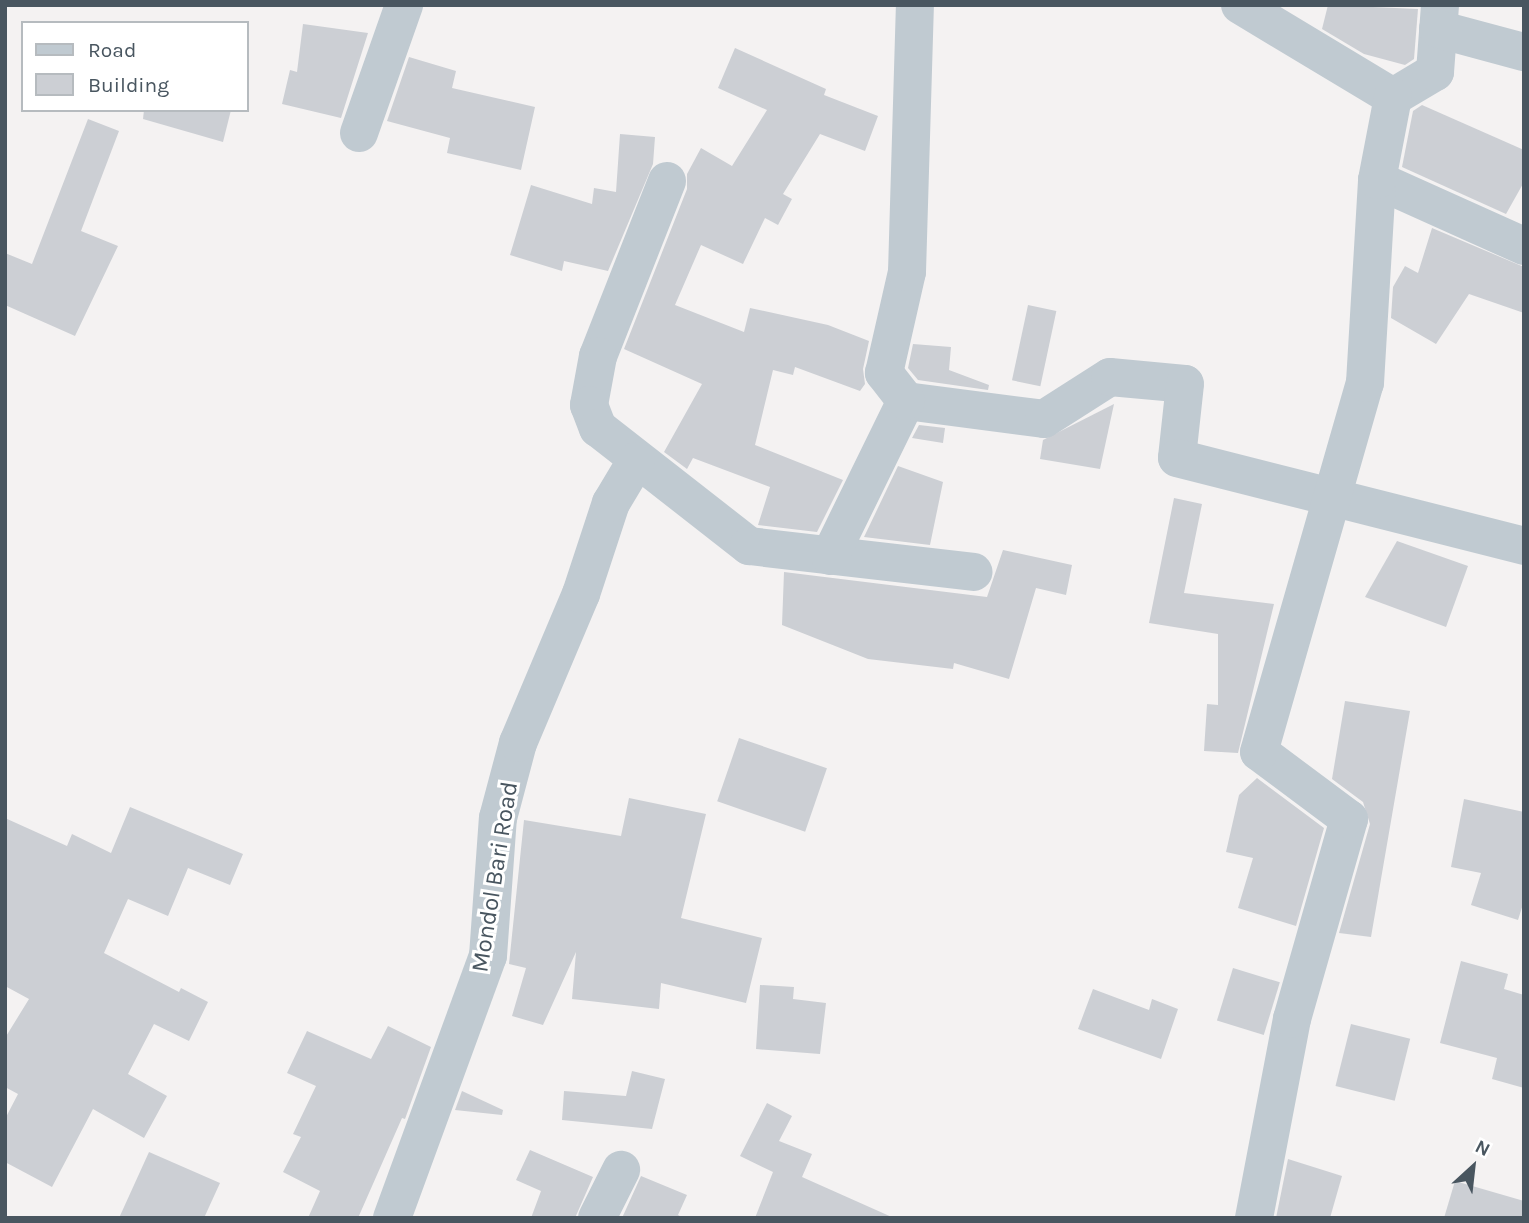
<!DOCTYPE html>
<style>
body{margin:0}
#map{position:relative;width:1529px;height:1223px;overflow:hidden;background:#f4f2f2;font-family:Karla,sans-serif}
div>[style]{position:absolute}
.building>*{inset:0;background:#cccfd4;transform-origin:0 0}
.street>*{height:38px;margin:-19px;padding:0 19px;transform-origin:19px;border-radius:19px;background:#c0cad1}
span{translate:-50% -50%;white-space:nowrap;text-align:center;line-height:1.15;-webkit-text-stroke:6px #fff;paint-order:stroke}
.street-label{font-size:24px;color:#495660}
.frame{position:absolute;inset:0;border:7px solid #495660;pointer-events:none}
.legend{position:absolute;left:21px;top:21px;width:228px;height:91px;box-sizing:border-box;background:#fff;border:2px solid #b6bbbf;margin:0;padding:9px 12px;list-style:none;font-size:21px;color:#495660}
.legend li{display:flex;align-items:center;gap:14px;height:35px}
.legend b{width:35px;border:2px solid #b6bbbf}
.north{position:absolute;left:1438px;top:1132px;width:70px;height:70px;-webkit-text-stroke:5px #fff;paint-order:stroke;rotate:27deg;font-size:19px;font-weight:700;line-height:28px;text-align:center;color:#495660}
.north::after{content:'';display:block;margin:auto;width:24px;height:32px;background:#495660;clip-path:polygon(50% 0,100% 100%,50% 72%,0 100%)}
</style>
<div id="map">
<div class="building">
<i style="clip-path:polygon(1328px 5px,1418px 9px,1414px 59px,1405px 65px,1364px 54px,1322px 29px)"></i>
<i style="clip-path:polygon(303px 24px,368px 33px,341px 118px,282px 104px,290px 70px,297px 72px)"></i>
<i style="clip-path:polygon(735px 48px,826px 89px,824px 95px,878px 116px,865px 151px,820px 134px,783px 194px,792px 199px,778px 225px,765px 218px,743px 264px,701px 245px,675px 305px,744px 332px,750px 308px,828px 325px,869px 341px,863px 369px,865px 384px,860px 391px,795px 367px,793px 375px,773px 370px,755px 445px,843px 480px,817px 532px,758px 525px,770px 487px,693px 458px,687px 469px,664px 452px,702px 384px,624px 349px,687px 189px,687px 174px,701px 148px,732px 166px,767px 110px,718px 88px)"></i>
<i style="clip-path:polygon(409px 57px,456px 71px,452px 88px,535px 107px,521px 170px,447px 153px,450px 138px,387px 121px)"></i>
<i style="clip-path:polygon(1422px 105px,1524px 150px,1524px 182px,1506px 214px,1402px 167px,1413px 111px)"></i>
<i style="clip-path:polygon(144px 110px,231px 110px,223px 142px,143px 119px)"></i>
<i style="clip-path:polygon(88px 119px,119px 131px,81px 231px,118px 246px,75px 336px,5px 305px,5px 253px,32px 264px)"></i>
<i style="clip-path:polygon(620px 134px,655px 137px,653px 164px,608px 271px,564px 261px,562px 271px,510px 255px,531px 185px,592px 204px,594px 188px,616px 192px)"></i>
<i style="clip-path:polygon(1432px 228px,1524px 267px,1524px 313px,1469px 294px,1436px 344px,1391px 318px,1393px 287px,1405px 266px,1418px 273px)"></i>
<i style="left:1028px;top:305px;width:29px;height:77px;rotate:12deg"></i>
<i style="clip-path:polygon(913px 344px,951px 347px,949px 370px,989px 385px,988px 390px,918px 380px,908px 368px)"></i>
<i style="clip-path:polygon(1114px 404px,1100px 469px,1040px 459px,1043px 440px)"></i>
<i style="clip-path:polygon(919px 425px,945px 428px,943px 443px,912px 438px)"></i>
<i style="clip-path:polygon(898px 466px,943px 482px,930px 545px,864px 537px)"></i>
<i style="clip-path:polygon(1174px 498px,1202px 504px,1184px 593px,1274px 604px,1238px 753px,1204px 751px,1207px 704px,1218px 705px,1218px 634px,1149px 623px)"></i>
<i style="clip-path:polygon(1397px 541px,1468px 566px,1446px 627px,1365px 597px)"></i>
<i style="clip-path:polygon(1003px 550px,1072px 565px,1066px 595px,1036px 588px,1009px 679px,954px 663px,953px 669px,868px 659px,782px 625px,784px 572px,987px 597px)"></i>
<i style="clip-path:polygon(1345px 701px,1410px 711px,1371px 937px,1339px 933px,1370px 824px,1363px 802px,1332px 779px)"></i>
<i style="left:739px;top:738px;width:93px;height:67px;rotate:19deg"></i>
<i style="clip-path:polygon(1257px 778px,1324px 828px,1296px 926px,1238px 908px,1253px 858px,1226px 852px,1239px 795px)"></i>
<i style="clip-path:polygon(629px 798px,706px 814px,681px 918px,762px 938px,746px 1003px,661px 983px,659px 1009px,572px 999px,576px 952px,543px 1025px,512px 1016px,526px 968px,509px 964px,524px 820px,621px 836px)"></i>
<i style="clip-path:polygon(1464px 799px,1524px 812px,1524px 901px,1518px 920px,1471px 905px,1481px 873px,1451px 867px)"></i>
<i style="clip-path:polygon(130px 807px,243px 854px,230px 885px,188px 868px,168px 916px,128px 899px,104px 953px,179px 992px,181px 988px,208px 1002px,189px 1041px,154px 1024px,128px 1074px,167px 1096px,144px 1138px,93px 1109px,52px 1187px,5px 1162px,5px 1119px,18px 1094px,5px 1087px,5px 1038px,29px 999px,5px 986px,5px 818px,67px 846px,72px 834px,111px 853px)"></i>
<i style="clip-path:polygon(1461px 961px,1508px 974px,1504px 989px,1524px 995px,1524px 1088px,1492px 1079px,1497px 1058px,1440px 1043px)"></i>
<i style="left:1233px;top:968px;width:49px;height:55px;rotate:17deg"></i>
<i style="clip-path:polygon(760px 985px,794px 987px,793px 999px,826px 1003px,820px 1054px,756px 1049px)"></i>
<i style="clip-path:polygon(1093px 989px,1149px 1010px,1152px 999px,1178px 1009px,1161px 1059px,1078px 1029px)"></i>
<i style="left:1351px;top:1024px;width:61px;height:64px;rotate:14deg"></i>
<i style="clip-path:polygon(388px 1026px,431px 1047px,405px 1119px,402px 1118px,358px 1218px,308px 1218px,320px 1191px,283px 1172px,301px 1137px,293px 1134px,316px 1086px,287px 1073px,307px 1031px,371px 1059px)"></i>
<i style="clip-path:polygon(632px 1071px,665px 1079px,652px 1129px,562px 1120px,564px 1091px,626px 1096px)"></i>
<i style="clip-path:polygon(462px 1091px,503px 1110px,502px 1115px,455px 1110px)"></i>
<i style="clip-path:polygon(767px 1103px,792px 1116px,779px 1141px,812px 1154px,802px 1177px,894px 1218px,755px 1218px,773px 1172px,740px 1156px)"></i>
<i style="clip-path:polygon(530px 1150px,593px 1177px,575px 1218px,531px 1218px,541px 1191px,516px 1180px)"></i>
<i style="clip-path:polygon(149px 1152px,220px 1183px,204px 1218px,119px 1218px)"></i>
<i style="clip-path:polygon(1288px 1159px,1342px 1176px,1330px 1218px,1276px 1218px)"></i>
<i style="clip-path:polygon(641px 1176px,687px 1195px,678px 1215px,684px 1218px,622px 1218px)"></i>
<i style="clip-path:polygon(1455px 1181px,1524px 1201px,1524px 1218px,1444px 1218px)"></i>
</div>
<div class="street">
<i style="left:1240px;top:5px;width:179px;rotate:31deg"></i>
<i style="left:1393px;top:97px;width:49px;rotate:-30.8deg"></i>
<i style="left:1435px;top:72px;width:67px;rotate:-85.7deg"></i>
<i style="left:1438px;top:29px;width:89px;rotate:15deg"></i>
<i style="left:359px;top:133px;width:136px;rotate:-70.6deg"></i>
<i style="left:1377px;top:180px;width:161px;rotate:24.2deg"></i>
<i style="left:667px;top:181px;width:188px;rotate:111.5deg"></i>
<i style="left:598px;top:356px;width:50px;rotate:100.4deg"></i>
<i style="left:589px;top:405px;width:25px;rotate:69deg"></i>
<i style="left:598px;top:428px;width:192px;rotate:38deg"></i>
<i style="left:749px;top:546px;width:226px;rotate:6.6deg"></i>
<i style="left:906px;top:401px;width:139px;rotate:7.4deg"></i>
<i style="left:1044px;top:419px;width:78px;rotate:-32.5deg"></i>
<i style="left:1110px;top:377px;width:75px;rotate:5.3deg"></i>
<i style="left:1185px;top:384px;width:74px;rotate:96.2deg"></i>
<i style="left:1177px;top:458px;width:358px;rotate:14.2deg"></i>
<i style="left:830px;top:556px;width:173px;rotate:-63.9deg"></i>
<i style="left:906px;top:401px;width:36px;rotate:-128deg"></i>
<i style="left:884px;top:373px;width:104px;rotate:-77.2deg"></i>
<i style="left:907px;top:272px;width:267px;rotate:-88.3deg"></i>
<i style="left:392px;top:1218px;width:279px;rotate:-69.9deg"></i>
<i style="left:488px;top:956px;width:138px;rotate:-85.9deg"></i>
<i style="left:498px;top:818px;width:78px;rotate:-75.1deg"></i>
<i style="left:518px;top:743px;width:162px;rotate:-67.1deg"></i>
<i style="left:581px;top:594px;width:96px;rotate:-71.8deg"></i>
<i style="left:611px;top:503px;width:49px;rotate:-59.2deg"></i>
<i style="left:597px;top:1218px;width:54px;rotate:-63.4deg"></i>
<i style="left:1254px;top:1218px;width:203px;rotate:-79.2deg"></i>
<i style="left:1292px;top:1019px;width:208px;rotate:-74.1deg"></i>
<i style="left:1349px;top:819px;width:112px;rotate:-143.3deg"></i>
<i style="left:1259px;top:752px;width:384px;rotate:-74deg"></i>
<i style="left:1365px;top:383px;width:203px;rotate:-86.6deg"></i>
<i style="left:1377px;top:180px;width:85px;rotate:-79.1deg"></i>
</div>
<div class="street-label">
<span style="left:495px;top:877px;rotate:-81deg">Mondol Bari Road</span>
</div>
<div class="frame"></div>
<ul class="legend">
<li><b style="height:9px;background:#c0cad1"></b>Road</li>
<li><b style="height:19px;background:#cccfd4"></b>Building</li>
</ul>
<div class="north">N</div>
</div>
